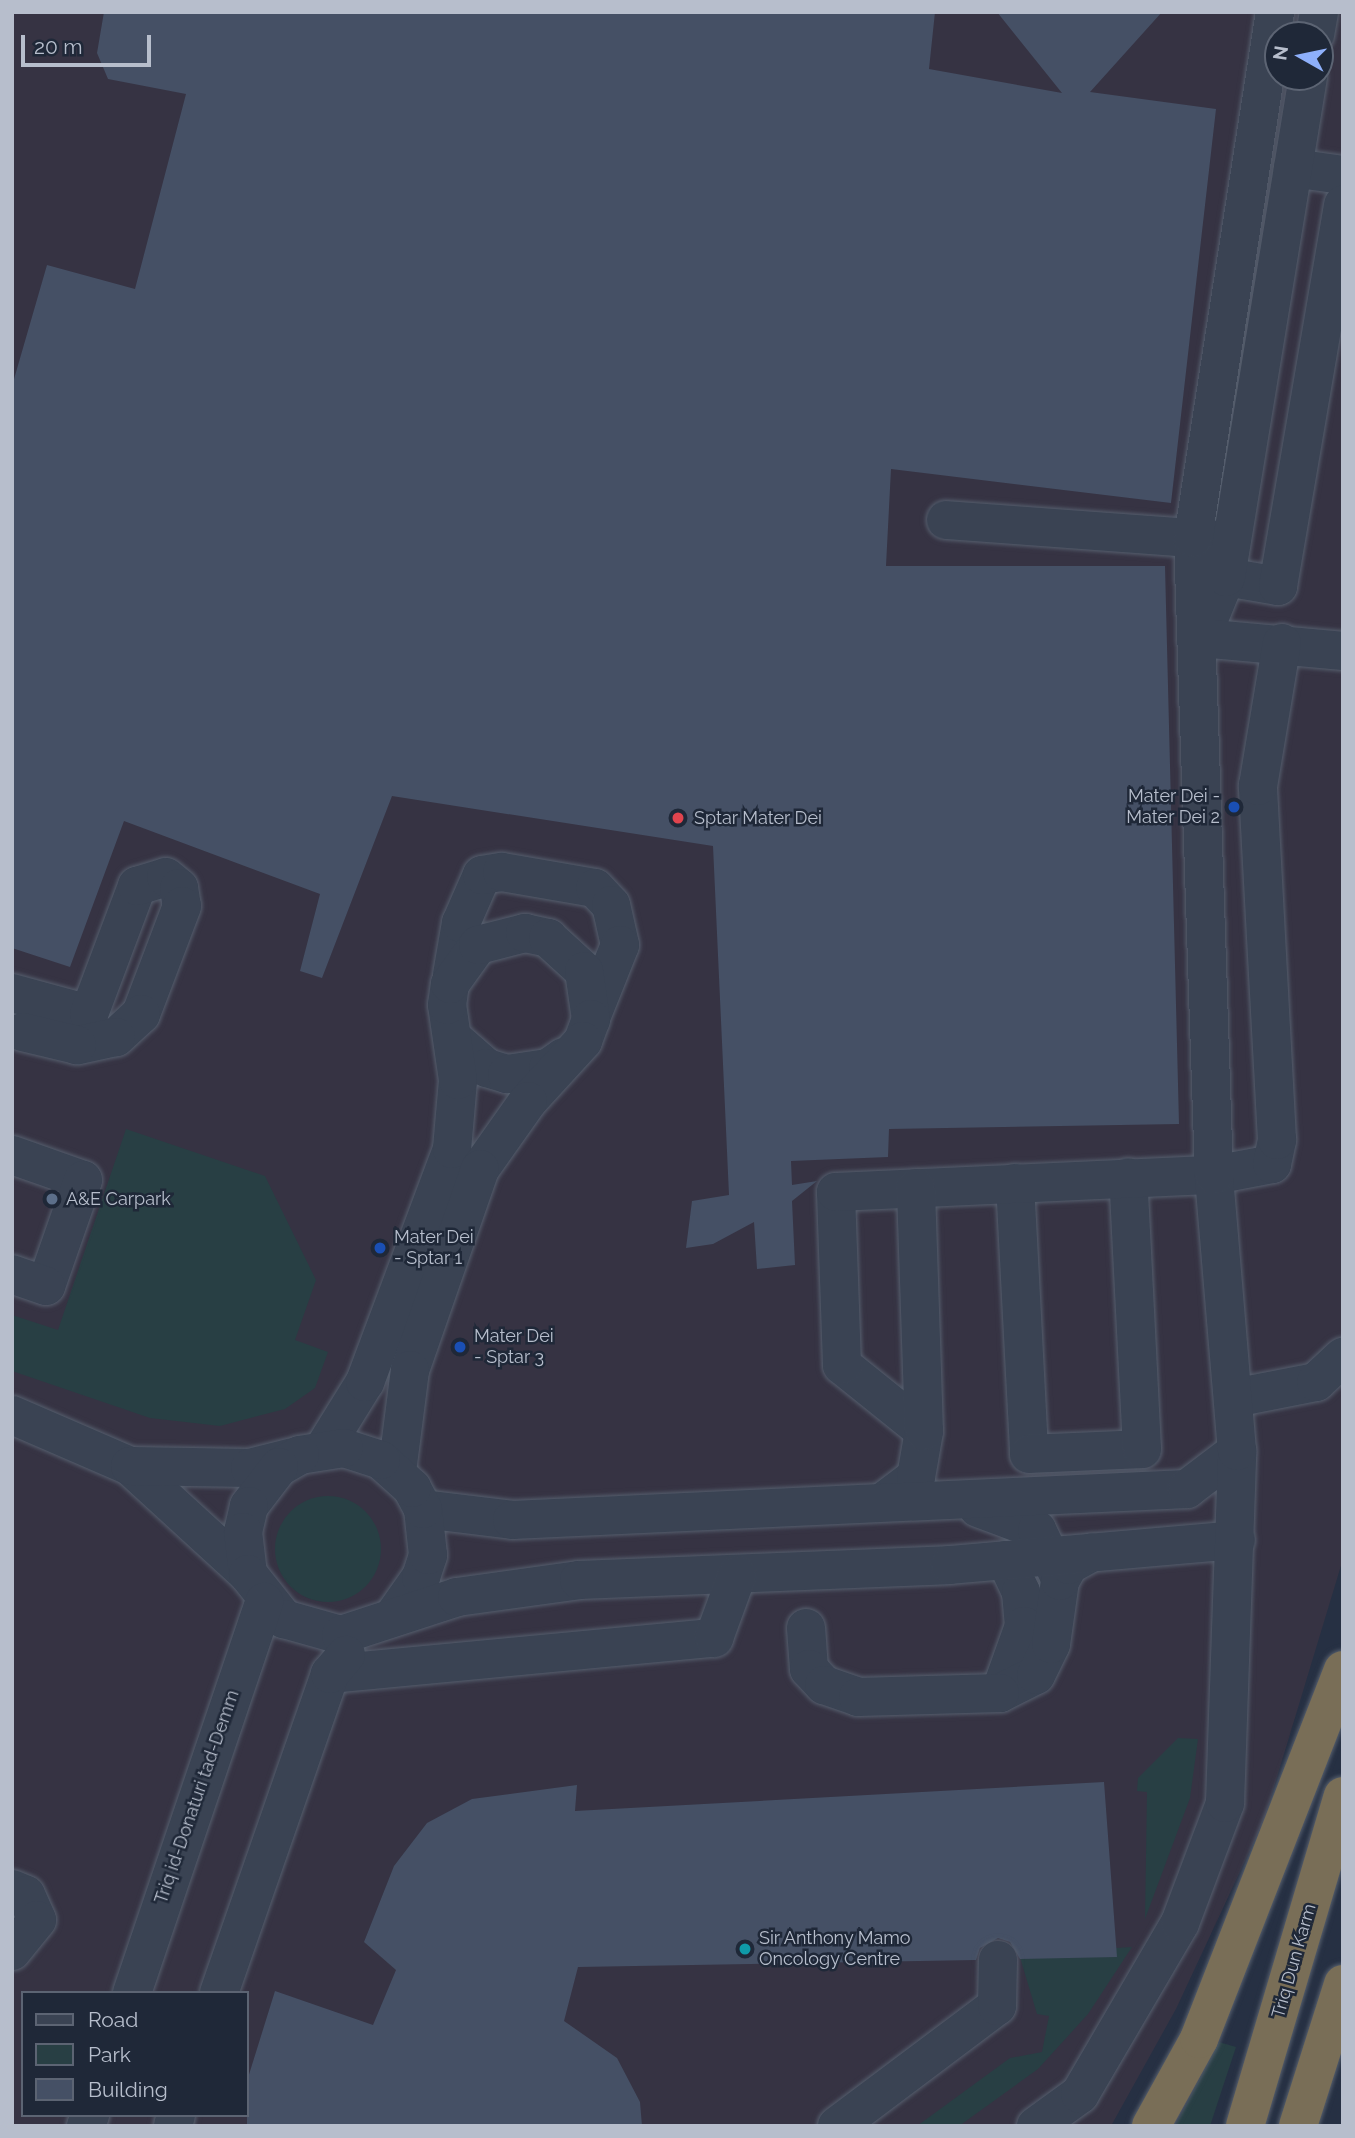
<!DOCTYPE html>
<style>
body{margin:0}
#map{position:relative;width:1355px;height:2138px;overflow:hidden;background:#263043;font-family:Raleway,sans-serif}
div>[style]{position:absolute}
.medical>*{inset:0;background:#363343}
.green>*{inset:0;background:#283f44}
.round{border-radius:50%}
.building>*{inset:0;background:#455065}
.roads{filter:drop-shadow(0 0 2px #555e6d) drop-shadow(0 0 2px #555e6d)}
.minor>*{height:38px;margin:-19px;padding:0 19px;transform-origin:19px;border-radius:19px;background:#3a4353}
.highway>*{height:38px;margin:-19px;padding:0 19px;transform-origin:19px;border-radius:19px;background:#796e57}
.dots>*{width:19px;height:19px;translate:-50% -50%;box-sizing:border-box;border:4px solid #1f2838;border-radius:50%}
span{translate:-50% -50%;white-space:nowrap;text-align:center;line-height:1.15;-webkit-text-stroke:5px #1f2838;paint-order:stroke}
.poi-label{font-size:18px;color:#b7becc}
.right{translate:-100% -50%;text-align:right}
.left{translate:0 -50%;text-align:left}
.street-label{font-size:18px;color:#b7becc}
.frame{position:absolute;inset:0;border:14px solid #b7becc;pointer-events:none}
.legend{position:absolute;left:21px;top:1991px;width:228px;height:126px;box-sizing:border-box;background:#1f2838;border:2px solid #5c6473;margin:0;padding:9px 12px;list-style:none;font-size:21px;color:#b7becc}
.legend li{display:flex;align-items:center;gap:14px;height:35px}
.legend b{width:35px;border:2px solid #5c6473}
.north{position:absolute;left:1264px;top:21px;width:70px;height:70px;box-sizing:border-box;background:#1f2838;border:2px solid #5c6473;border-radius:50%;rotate:279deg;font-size:19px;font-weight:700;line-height:28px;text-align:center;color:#b7becc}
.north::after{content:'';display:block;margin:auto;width:24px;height:32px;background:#8eb0fb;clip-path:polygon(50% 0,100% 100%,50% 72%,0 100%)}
.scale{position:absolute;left:21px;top:35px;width:130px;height:32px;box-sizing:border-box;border:4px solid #b7becc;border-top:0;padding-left:9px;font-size:21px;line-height:24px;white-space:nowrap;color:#b7becc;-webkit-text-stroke:5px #1f2838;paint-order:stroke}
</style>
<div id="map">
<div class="medical">
<i style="clip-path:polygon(evenodd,12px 12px,1343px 12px,1343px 1559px,1264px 1820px,1176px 2009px,1111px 2126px,12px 2126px,12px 12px,1278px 35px,1320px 35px,1320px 77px,1278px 77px,1278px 35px,12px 12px,23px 1993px,247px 1993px,247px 2115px,23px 2115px,23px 1993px)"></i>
</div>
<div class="green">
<i style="clip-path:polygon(126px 1129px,265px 1176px,316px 1280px,295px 1340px,328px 1352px,315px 1388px,285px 1409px,220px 1426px,150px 1418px,12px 1371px,12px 1315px,58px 1330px)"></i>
<i class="round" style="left:275px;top:1496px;width:106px;height:106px"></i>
<i style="clip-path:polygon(1178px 1738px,1198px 1739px,1190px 1798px,1145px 1919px,1147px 1792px,1137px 1791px,1138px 1778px)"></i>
<i style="clip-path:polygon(1132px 1947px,1088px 2014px,1038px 2069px,959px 2126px,917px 2126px,1010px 2058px,1042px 2052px,1049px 2016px,1037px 2014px,1019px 1954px)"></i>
<i style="clip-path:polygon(1219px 2042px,1236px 2047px,1210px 2126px,1175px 2126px)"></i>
</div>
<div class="building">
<i style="clip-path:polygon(104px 12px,935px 12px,929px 69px,1062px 93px,997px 12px,1162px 12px,1090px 92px,1216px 109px,1171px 503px,891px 469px,886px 566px,1165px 566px,1179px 1124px,889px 1129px,888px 1157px,791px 1161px,792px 1185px,817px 1181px,792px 1201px,795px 1265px,757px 1269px,754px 1222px,713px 1244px,686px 1248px,692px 1201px,729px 1195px,713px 846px,392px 796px,322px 978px,300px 971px,320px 894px,124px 821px,70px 967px,12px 948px,12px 386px,47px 265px,135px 289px,186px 94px,108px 79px,97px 53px)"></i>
<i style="clip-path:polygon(1104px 1782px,1117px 1957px,1020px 1959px,1010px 1942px,998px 1938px,980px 1948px,976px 1960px,578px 1967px,564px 2021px,617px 2058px,640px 2102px,642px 2126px,247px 2126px,247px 2081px,275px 1991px,373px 2025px,396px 1970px,364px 1942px,394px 1866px,427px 1823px,472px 1799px,577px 1785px,575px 1811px)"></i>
</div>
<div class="roads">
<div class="minor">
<i style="left:1315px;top:35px;width:23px;rotate:-80deg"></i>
<i style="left:1293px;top:168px;width:50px;rotate:8deg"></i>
<i style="left:946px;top:520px;width:274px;rotate:4.2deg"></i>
<i style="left:1226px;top:577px;width:53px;rotate:9.8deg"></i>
<i style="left:1278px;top:586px;width:387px;rotate:-80.3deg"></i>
<i style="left:1204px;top:631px;width:58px;rotate:-67.8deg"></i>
<i style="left:1226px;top:577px;width:507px;rotate:-80.69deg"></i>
<i style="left:1201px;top:638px;width:143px;rotate:5.2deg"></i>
<i style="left:452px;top:975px;width:53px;rotate:-80.2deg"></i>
<i style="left:461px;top:923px;width:52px;rotate:-66.4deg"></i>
<i style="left:482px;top:875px;width:20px;rotate:-9deg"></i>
<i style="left:502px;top:872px;width:94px;rotate:9.8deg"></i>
<i style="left:595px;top:888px;width:23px;rotate:47deg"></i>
<i style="left:611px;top:905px;width:41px;rotate:77.3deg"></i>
<i style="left:620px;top:945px;width:75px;rotate:111.8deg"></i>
<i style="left:12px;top:993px;width:80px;rotate:15.3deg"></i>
<i style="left:89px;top:1014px;width:137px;rotate:-69.4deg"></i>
<i style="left:137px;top:886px;width:30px;rotate:-17deg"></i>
<i style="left:166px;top:877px;width:17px;rotate:40deg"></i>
<i style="left:179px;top:888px;width:18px;rotate:81deg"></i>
<i style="left:182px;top:906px;width:116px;rotate:110.8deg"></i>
<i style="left:141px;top:1014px;width:34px;rotate:137deg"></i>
<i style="left:116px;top:1037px;width:40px;rotate:168deg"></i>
<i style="left:77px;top:1045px;width:56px;rotate:-166.5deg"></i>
<i style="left:456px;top:1041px;width:41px;rotate:41.1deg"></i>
<i style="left:487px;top:1068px;width:21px;rotate:17deg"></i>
<i style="left:507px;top:1074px;width:41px;rotate:-8.3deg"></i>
<i style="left:548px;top:1068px;width:19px;rotate:-35deg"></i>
<i style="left:12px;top:1155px;width:75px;rotate:19.4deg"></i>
<i style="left:83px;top:1180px;width:112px;rotate:109.2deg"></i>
<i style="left:46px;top:1286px;width:36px;rotate:-161deg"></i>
<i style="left:1015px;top:1183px;width:271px;rotate:87deg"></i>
<i style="left:1029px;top:1454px;width:113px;rotate:-2.5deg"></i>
<i style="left:1142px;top:1449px;width:272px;rotate:-92.9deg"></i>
<i style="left:1234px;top:1398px;width:84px;rotate:-11deg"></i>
<i style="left:1316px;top:1382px;width:37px;rotate:-43deg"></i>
<i style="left:12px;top:1415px;width:129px;rotate:23.4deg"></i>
<i style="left:924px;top:1431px;width:105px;rotate:-141.2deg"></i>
<i style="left:842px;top:1365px;width:173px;rotate:-92deg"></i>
<i style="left:836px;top:1192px;width:378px;rotate:-2.6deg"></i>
<i style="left:1214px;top:1175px;width:59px;rotate:-10.7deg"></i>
<i style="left:1272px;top:1164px;width:25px;rotate:-78deg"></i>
<i style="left:1277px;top:1140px;width:355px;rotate:-93.1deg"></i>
<i style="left:1258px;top:786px;width:145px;rotate:-80.5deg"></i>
<i style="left:324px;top:1448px;width:78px;rotate:-58.2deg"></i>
<i style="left:365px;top:1382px;width:249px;rotate:-69.5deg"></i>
<i style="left:452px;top:1149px;width:69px;rotate:-85deg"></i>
<i style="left:458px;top:1080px;width:76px;rotate:-98.3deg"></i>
<i style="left:447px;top:1005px;width:21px;rotate:-82deg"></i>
<i style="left:450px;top:984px;width:48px;rotate:-54.3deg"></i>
<i style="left:478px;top:945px;width:49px;rotate:-14.3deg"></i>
<i style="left:525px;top:933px;width:24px;rotate:12deg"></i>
<i style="left:548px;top:938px;width:49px;rotate:42.5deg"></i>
<i style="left:584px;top:971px;width:49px;rotate:81.7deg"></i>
<i style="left:591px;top:1019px;width:23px;rotate:110deg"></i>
<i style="left:583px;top:1041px;width:81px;rotate:132.5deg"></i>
<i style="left:528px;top:1101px;width:83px;rotate:125.2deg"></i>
<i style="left:480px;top:1169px;width:213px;rotate:109.2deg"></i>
<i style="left:410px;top:1370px;width:102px;rotate:97.3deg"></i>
<i style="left:883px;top:1502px;width:41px;rotate:-37.1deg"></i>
<i style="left:916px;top:1477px;width:47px;rotate:-80.1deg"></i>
<i style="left:924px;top:1431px;width:243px;rotate:-91.9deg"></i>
<i style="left:978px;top:1508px;width:63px;rotate:20.4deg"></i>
<i style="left:1037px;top:1530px;width:51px;rotate:64.4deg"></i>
<i style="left:423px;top:1509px;width:90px;rotate:7deg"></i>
<i style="left:512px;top:1520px;width:676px;rotate:-2.63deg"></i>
<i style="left:1187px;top:1489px;width:63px;rotate:-37.2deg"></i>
<i style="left:1006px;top:1560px;width:35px;rotate:65deg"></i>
<i style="left:1021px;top:1592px;width:34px;rotate:85deg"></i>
<i style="left:1024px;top:1626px;width:71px;rotate:109.7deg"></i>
<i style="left:1000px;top:1693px;width:40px;rotate:-26.6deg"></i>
<i style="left:1036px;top:1675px;width:34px;rotate:-64deg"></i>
<i style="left:1051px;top:1644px;width:64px;rotate:-81.9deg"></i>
<i style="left:1060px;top:1581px;width:18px;rotate:-61deg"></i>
<i style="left:1069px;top:1565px;width:26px;rotate:-29deg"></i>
<i style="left:248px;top:1574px;width:160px;rotate:-137.5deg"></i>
<i style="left:130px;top:1466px;width:120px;rotate:1deg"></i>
<i style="left:250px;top:1468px;width:44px;rotate:-14.3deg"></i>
<i style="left:395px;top:1614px;width:45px;rotate:-54.9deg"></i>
<i style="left:421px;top:1577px;width:23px;rotate:-72deg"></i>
<i style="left:428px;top:1555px;width:46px;rotate:-96.2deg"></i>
<i style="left:423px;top:1509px;width:24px;rotate:-118deg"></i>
<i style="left:412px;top:1488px;width:42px;rotate:-137.9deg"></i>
<i style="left:381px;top:1460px;width:39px;rotate:-162deg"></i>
<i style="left:344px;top:1448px;width:45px;rotate:171deg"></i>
<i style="left:300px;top:1455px;width:24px;rotate:150deg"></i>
<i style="left:279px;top:1467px;width:49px;rotate:127.6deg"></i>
<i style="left:249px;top:1506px;width:27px;rotate:103deg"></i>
<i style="left:243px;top:1532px;width:42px;rotate:83.2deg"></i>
<i style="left:248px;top:1574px;width:58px;rotate:51.3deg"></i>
<i style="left:284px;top:1619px;width:59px;rotate:15.7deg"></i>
<i style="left:341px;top:1635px;width:122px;rotate:-18.1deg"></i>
<i style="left:457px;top:1597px;width:123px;rotate:-7.9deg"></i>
<i style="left:579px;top:1580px;width:371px;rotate:-2.3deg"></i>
<i style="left:950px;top:1565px;width:287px;rotate:-5deg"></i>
<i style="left:806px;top:1628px;width:41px;rotate:85.8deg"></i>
<i style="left:809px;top:1669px;width:22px;rotate:47deg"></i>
<i style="left:824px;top:1685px;width:36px;rotate:19deg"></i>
<i style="left:858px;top:1697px;width:142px;rotate:-1.6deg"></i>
<i style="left:330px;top:1674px;width:386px;rotate:-5.4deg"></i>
<i style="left:714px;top:1638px;width:67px;rotate:-69.9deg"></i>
<i style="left:12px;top:1889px;width:15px;rotate:23deg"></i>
<i style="left:26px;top:1895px;width:27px;rotate:66deg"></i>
<i style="left:37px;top:1920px;width:40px;rotate:129deg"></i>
<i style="left:132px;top:1993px;width:413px;rotate:-71.3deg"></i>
<i style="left:219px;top:1993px;width:338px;rotate:-70.8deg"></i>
<i style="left:330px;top:1674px;width:25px;rotate:-50deg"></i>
<i style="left:86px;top:2126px;width:12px;rotate:-70deg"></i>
<i style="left:173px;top:2126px;width:11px;rotate:-75deg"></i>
<i style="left:837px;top:2126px;width:200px;rotate:-36.9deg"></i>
<i style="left:997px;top:2006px;width:46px;rotate:-88.8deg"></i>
<i style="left:1036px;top:2126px;width:54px;rotate:-36deg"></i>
<i style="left:1080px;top:2094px;width:198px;rotate:-59.7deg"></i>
<i style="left:1180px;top:1923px;width:128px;rotate:-69.4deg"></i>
<i style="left:1225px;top:1803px;width:352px;rotate:-88deg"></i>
<i style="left:1237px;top:1451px;width:277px;rotate:-94.8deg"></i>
<i style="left:1214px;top:1175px;width:637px;rotate:-91.89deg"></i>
<i style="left:1193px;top:538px;width:532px;rotate:-81.14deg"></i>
</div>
<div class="highway">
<i style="left:1151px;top:2126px;width:99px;rotate:-61.1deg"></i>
<i style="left:1199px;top:2039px;width:396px;rotate:-68.7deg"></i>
<i style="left:1245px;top:2126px;width:344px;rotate:-73.5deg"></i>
<i style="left:1298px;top:2126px;width:149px;rotate:-72.4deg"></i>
</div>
</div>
<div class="dots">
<i style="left:1234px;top:807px;background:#1a4fb4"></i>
<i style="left:678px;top:818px;background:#e0444e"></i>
<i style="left:52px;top:1199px;background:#5c6f8a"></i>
<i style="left:380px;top:1248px;background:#1a4fb4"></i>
<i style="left:460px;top:1347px;background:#1a4fb4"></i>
<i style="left:745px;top:1949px;background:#0f9aa8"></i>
</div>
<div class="poi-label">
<span class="right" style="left:1220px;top:807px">Mater Dei -<br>Mater Dei 2</span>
<span class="left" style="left:694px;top:818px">Sptar Mater Dei</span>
<span class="left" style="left:66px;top:1199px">A&amp;E Carpark</span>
<span class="left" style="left:394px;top:1248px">Mater Dei<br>- Sptar 1</span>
<span class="left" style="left:474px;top:1347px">Mater Dei<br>- Sptar 3</span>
<span class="left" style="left:759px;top:1949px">Sir Anthony Mamo<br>Oncology Centre</span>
</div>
<div class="street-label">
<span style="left:197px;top:1797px;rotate:-71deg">Triq id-Donaturi tad-Demm</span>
<span style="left:1294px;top:1961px;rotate:-74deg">Triq Dun Karm</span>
</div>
<div class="frame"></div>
<ul class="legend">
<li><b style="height:9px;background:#3a4353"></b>Road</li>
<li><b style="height:19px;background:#283f44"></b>Park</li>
<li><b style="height:19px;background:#455065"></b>Building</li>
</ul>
<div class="north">N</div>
<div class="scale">20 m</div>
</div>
